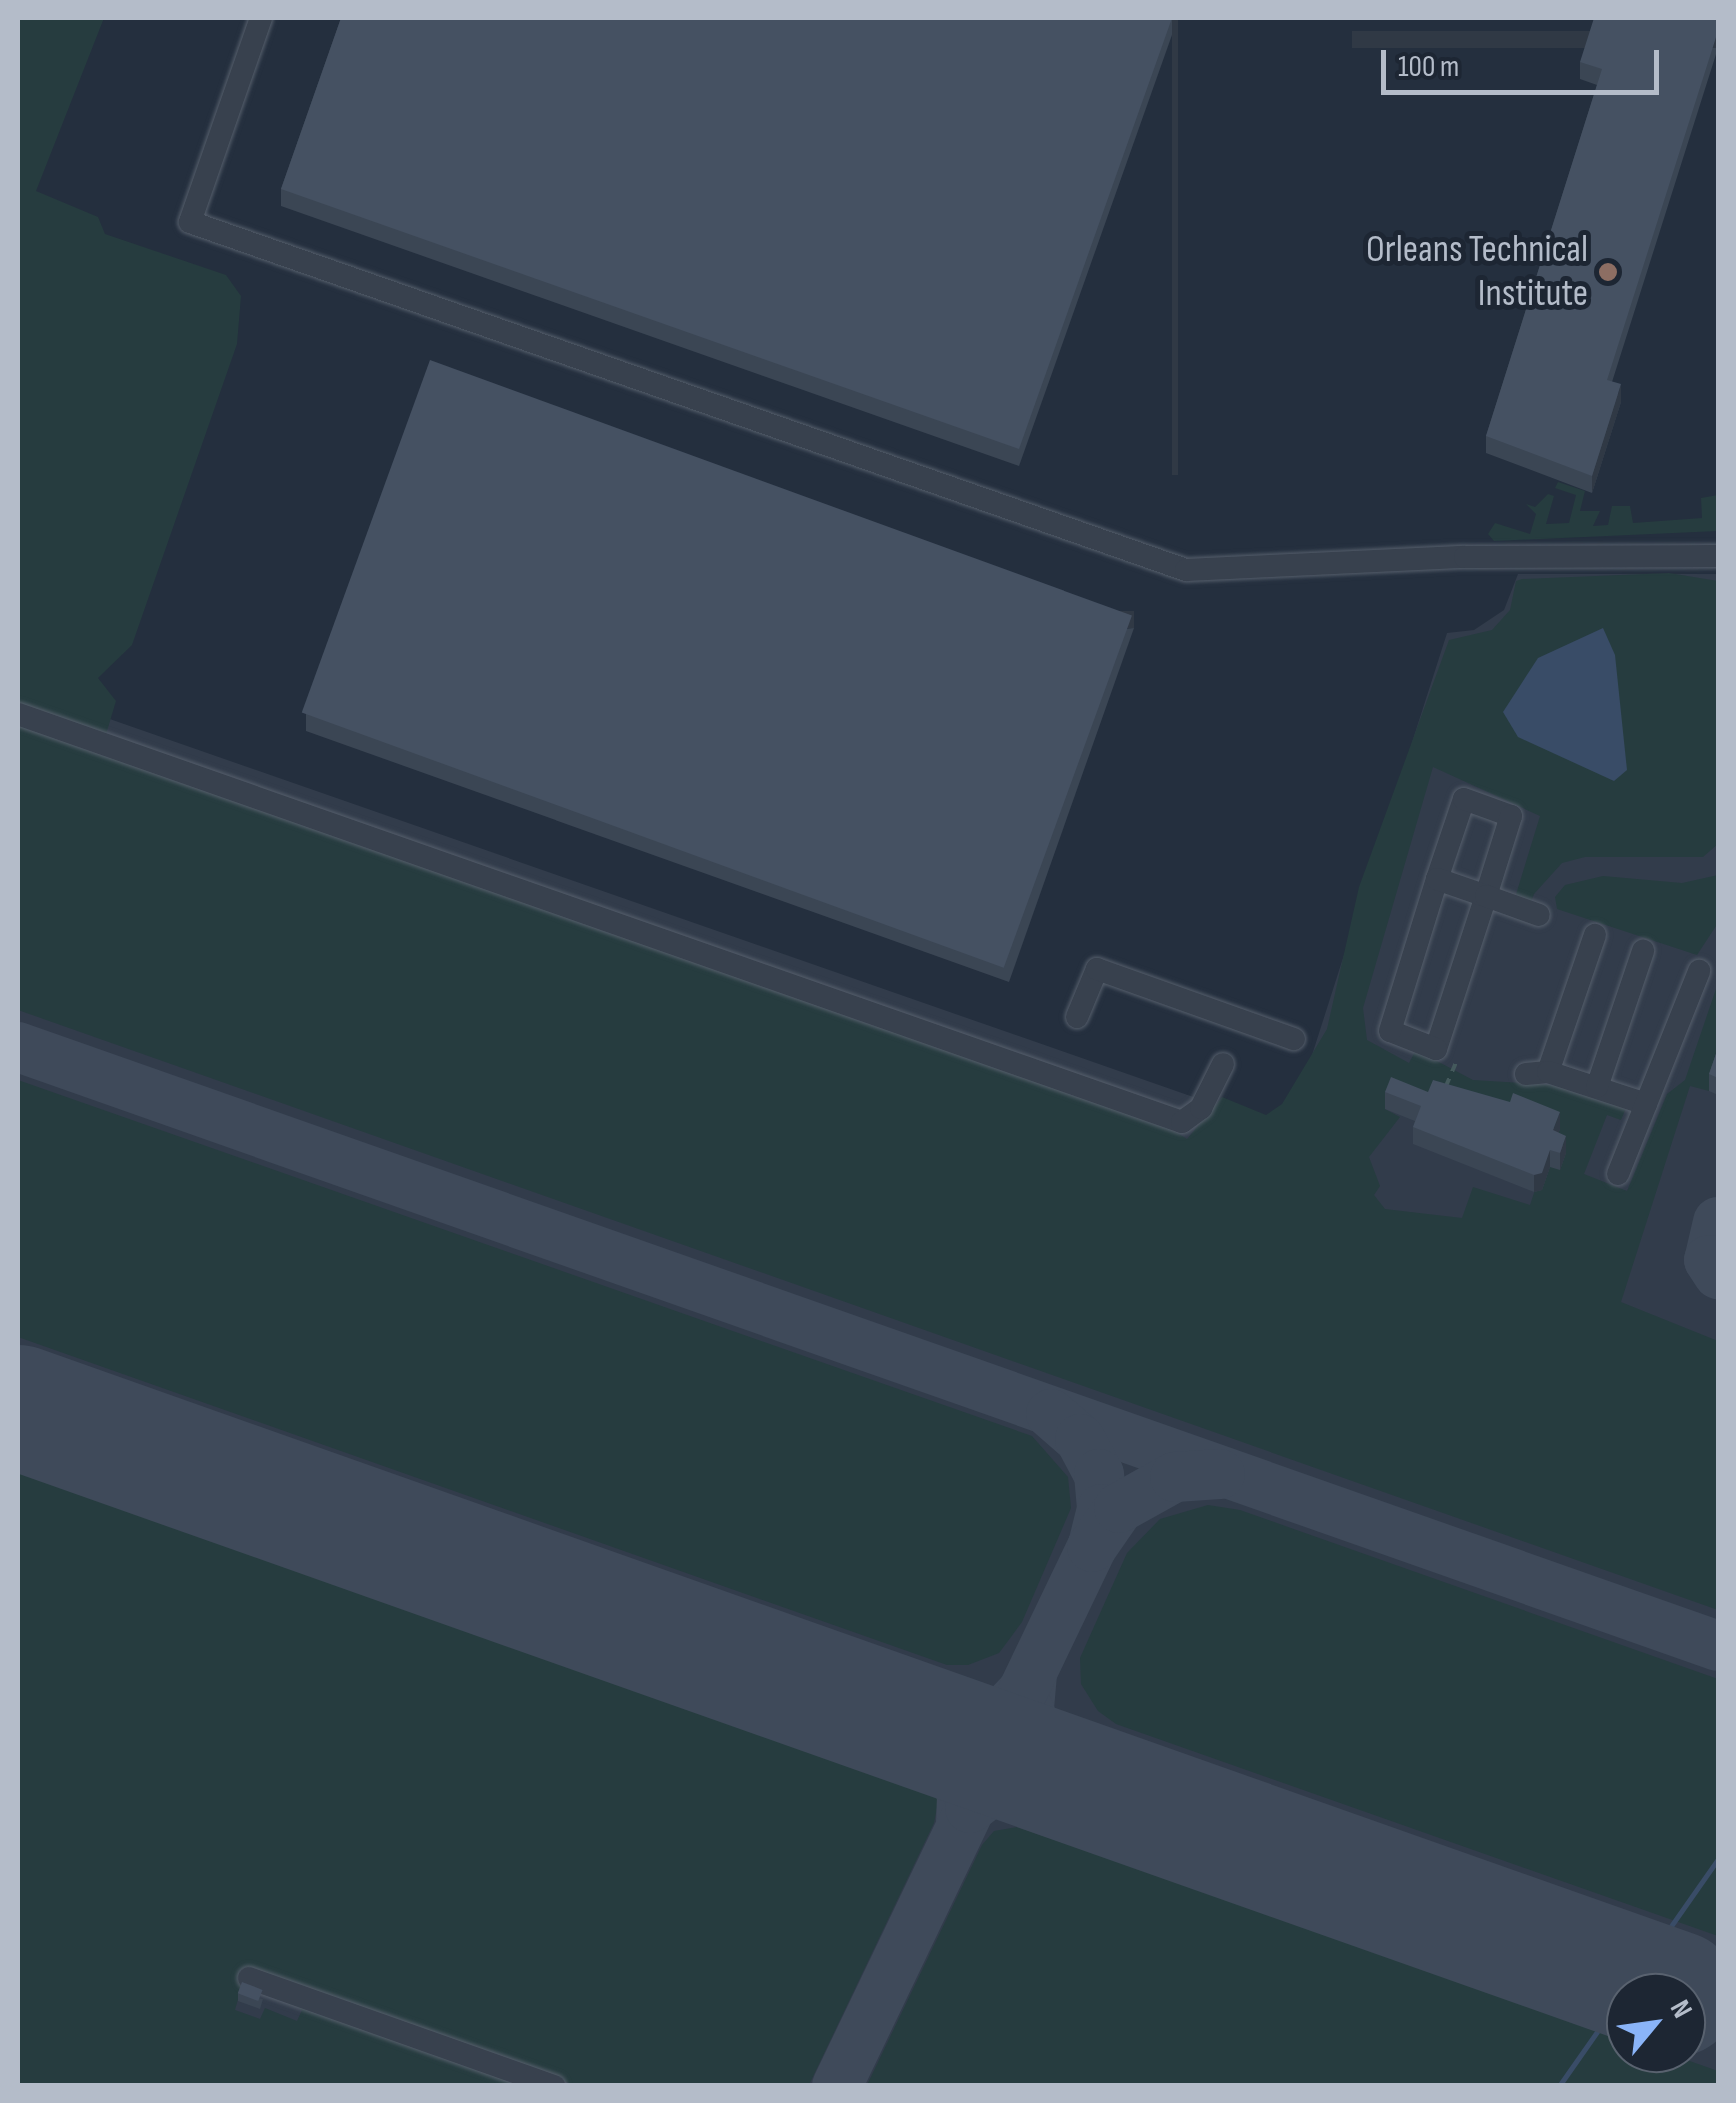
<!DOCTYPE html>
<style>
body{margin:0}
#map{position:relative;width:1736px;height:2103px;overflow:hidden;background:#242f3e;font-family:"Sofia Sans Condensed",sans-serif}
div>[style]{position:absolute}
.airport>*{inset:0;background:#323c4b}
.green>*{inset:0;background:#263c3f}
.water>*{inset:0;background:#394c67}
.stream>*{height:5px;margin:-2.5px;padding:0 2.5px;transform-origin:2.5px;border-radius:2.5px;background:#394c67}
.taxiway>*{height:50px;margin:-25px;padding:0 25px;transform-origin:25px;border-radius:25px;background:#3f4a5a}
.runway>*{height:125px;margin:-62.5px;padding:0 62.5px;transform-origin:62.5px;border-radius:62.5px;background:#3f4a5a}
.path>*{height:4px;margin-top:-2px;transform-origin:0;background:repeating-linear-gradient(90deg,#44595c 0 8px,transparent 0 16px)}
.roads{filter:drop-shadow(0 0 2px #565f6c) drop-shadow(0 0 2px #565f6c)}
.minor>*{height:22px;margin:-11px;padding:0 11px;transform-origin:11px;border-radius:11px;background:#38414e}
.wall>*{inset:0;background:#3b4654}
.shaded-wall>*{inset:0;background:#303945;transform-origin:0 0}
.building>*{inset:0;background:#455162;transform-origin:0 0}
.dots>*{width:28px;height:28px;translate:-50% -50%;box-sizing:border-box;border:5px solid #1d2633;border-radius:50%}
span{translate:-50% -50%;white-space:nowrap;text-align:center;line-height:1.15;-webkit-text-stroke:10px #1d2633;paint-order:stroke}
.poi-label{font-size:38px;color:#b4bcc9}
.right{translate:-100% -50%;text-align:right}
.frame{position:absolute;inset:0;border:20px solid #b4bcc9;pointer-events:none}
.north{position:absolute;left:1606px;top:1973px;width:100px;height:100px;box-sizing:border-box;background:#1d2633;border:2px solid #59626f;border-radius:50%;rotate:61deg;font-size:28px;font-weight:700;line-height:40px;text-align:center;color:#b4bcc9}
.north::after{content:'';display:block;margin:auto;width:35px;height:45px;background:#8ab4f8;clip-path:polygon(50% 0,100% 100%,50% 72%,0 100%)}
.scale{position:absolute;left:1381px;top:50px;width:278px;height:45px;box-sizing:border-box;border:5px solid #b4bcc9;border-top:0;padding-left:12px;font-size:30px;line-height:35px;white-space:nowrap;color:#b4bcc9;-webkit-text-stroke:8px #1d2633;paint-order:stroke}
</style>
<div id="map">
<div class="airport">
<i style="clip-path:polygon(evenodd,1518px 574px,1718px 574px,1718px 2085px,18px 2086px,18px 687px,1288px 1130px,1447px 633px,1474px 630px,1504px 610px,1518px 574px,1626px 1993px,1686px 1993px,1686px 2053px,1626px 2053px,1626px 1993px)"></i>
</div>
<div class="green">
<i style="clip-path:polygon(18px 18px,104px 18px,36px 191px,98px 217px,105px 234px,226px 275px,241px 296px,237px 344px,132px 645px,98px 678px,116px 701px,104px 741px,18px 709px)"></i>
<i style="clip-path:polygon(1558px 482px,1585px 491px,1580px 511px,1600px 511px,1593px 526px,1608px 525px,1612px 506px,1630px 506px,1633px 523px,1702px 518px,1701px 498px,1718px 495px,1718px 531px,1494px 541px,1488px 534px,1495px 523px,1530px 534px,1536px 514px,1526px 504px,1535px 507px,1548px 494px,1554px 496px,1546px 524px,1569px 523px,1576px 495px,1555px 488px)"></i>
<i style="clip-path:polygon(evenodd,1669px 573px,1718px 581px,1718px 844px,1703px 857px,1585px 857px,1562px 863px,1534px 894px,1525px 919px,1510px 914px,1540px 816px,1433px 767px,1363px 1008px,1367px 1040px,1409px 1063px,1416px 1050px,1473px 1080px,1572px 1086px,1627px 1106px,1621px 1120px,1607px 1115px,1584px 1174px,1627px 1191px,1667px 1094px,1685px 1080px,1718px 983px,1718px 1065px,1709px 1091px,1690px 1086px,1621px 1302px,1718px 1341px,1718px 1610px,18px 1010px,18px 721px,1168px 1127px,1187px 1139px,1222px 1097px,1266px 1115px,1282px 1104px,1327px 1029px,1359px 887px,1449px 640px,1492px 630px,1510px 610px,1516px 581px,1522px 579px,1669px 573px,1385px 1109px,1560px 1129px,1542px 1189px,1536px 1187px,1530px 1205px,1473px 1187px,1462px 1218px,1385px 1209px,1374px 1195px,1380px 1186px,1369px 1157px,1400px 1117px,1385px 1109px)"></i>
<i style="clip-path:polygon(1718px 875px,1718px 923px,1697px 955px,1557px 909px,1555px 897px,1565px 885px,1603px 876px,1682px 883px)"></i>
<i style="clip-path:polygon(18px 1080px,1032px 1436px,1068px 1477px,1071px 1508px,1022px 1622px,999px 1653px,968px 1665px,947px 1665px,18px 1337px)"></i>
<i style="clip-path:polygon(18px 1472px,939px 1797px,934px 1823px,809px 2085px,575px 2085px,246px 1971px,235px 2010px,260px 2019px,265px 2008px,297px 2021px,302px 2010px,291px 2002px,543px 2085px,18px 2086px)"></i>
<i style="clip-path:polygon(1208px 1505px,1240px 1510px,1718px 1679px,1718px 1936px,1116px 1724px,1098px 1711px,1081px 1684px,1080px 1658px,1127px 1553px,1160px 1519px)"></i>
<i style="clip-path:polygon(1017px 1827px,1626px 2038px,1626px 2053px,1667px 2053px,1718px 2071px,1718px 2085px,867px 2085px,982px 1845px,994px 1831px)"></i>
</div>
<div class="water">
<i style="clip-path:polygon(1603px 628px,1615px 655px,1627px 770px,1614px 781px,1518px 737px,1503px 712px,1538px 658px)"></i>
</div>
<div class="stream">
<i style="left:1559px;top:2086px;width:277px;rotate:-55deg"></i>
</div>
<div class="taxiway">
<i style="left:18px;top:1047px;width:1802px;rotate:19.41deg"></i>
<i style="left:1718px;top:1222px;width:39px;rotate:103deg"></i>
<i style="left:1709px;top:1260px;width:17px;rotate:57deg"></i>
<i style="left:1051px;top:1414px;width:38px;rotate:41deg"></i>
<i style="left:1080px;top:1439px;width:40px;rotate:62deg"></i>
<i style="left:1099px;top:1474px;width:35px;rotate:85deg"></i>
<i style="left:1102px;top:1509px;width:36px;rotate:104deg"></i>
<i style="left:1032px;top:1674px;width:36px;rotate:95deg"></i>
<i style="left:1029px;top:1710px;width:36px;rotate:71deg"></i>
<i style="left:1041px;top:1744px;width:35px;rotate:49deg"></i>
<i style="left:1064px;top:1770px;width:37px;rotate:27deg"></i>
<i style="left:899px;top:1717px;width:71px;rotate:8.1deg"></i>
<i style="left:969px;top:1727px;width:36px;rotate:-23deg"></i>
<i style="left:1002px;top:1713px;width:30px;rotate:-46deg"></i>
<i style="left:1023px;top:1691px;width:160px;rotate:-64.4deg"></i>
<i style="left:1092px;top:1547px;width:47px;rotate:-55.3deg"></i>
<i style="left:1119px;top:1508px;width:64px;rotate:-29deg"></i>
<i style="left:1175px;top:1477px;width:45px;rotate:-3.8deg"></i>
<i style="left:899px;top:1717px;width:33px;rotate:31deg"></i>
<i style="left:927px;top:1734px;width:36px;rotate:51deg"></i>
<i style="left:950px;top:1762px;width:35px;rotate:70deg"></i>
<i style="left:962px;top:1795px;width:30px;rotate:92deg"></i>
<i style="left:837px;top:2086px;width:308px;rotate:-64.4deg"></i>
<i style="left:970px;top:1808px;width:43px;rotate:-37.4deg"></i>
<i style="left:1004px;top:1782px;width:56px;rotate:-6.1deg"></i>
</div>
<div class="runway">
<i style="left:18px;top:1407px;width:1758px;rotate:19.48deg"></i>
</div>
<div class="path">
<i style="left:1446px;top:1086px;width:25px;rotate:-67deg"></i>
</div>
<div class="roads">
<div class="minor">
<i style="left:261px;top:18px;width:216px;rotate:109.2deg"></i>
<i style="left:190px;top:222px;width:1055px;rotate:19.26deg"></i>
<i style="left:1186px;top:570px;width:279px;rotate:-2.7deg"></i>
<i style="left:1465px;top:557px;width:253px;rotate:-0.2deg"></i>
<i style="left:18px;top:714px;width:1233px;rotate:19.32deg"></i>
<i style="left:1182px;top:1122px;width:24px;rotate:-36deg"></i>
<i style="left:1201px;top:1108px;width:49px;rotate:-63.4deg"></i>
<i style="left:1437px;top:879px;width:84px;rotate:-71.4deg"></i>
<i style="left:1464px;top:799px;width:50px;rotate:19.9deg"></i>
<i style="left:1511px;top:816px;width:84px;rotate:107.4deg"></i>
<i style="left:1486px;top:896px;width:161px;rotate:108.1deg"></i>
<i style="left:1436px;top:1049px;width:49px;rotate:-158.6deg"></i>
<i style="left:1390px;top:1031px;width:159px;rotate:-72.8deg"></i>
<i style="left:1437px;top:879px;width:52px;rotate:19.1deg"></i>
<i style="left:1486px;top:896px;width:56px;rotate:19.7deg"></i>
<i style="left:1077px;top:1017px;width:52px;rotate:-67.4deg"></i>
<i style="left:1097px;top:969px;width:209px;rotate:19.6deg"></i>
<i style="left:1548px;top:1072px;width:145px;rotate:-71.1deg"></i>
<i style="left:1526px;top:1074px;width:22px;rotate:-5deg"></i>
<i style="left:1548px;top:1072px;width:103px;rotate:18.1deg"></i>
<i style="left:1597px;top:1087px;width:144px;rotate:-71.3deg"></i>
<i style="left:1618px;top:1174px;width:219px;rotate:-68.2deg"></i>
<i style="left:249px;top:1978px;width:324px;rotate:19.5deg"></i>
</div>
</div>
<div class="wall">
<i style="clip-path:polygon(341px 18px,1178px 18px,1019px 466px,281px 206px,281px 189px)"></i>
<i style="clip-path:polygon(1718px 18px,1718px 48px,1612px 382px,1621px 402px,1592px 493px,1486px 453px,1486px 436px,1597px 85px,1580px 79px,1580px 62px)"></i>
<i style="clip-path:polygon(1134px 628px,1009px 982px,306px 731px,306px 714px)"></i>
<i style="clip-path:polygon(1718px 1048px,1718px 1095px,1709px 1091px,1709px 1074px)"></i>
<i style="clip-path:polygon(1385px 1092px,1428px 1092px,1560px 1129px,1558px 1133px,1566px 1153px,1560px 1170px,1550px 1167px,1542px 1190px,1534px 1192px,1413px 1144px,1413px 1127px,1415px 1121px,1385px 1109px)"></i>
<i style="clip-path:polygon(238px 1993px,263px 1999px,260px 2009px,238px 2001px)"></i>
</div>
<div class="shaded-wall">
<i style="left:1172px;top:18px;width:6px;height:457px"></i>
<i style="left:1718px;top:31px;width:17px;height:366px;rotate:90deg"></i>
<i style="clip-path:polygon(1621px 384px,1621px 402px,1592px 493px,1592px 476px)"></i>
<i style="left:1134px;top:611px;width:17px;height:375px;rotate:90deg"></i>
<i style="clip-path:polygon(1560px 1112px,1560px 1129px,1553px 1147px,1553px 1130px)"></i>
<i style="clip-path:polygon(1566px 1136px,1566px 1153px,1560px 1170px,1560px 1153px)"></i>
<i style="clip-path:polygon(1550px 1150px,1550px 1167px,1542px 1190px,1534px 1192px,1534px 1175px)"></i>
</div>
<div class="building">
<i style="clip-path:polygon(341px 18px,1172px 18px,1019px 449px,281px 189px)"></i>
<i style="clip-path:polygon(1594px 18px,1718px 18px,1718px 31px,1607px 380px,1621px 384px,1592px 476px,1486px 436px,1602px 69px,1580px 62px)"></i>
<i style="left:430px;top:360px;width:747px;height:375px;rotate:20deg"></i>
<i style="clip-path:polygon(1718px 1048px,1718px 1078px,1709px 1074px)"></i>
<i style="clip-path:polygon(1391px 1077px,1428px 1092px,1433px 1080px,1510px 1102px,1513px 1093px,1560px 1112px,1553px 1130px,1566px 1136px,1560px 1153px,1550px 1150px,1542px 1173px,1534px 1175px,1413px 1127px,1421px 1106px,1385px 1092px)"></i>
<i style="left:242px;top:1982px;width:22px;height:12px;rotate:21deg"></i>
</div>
<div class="dots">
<i style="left:1608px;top:272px;background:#8d6e63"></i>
</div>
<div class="poi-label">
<span class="right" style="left:1588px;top:272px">Orleans Technical<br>Institute</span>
</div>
<div class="frame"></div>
<div class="north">N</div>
<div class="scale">100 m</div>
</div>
